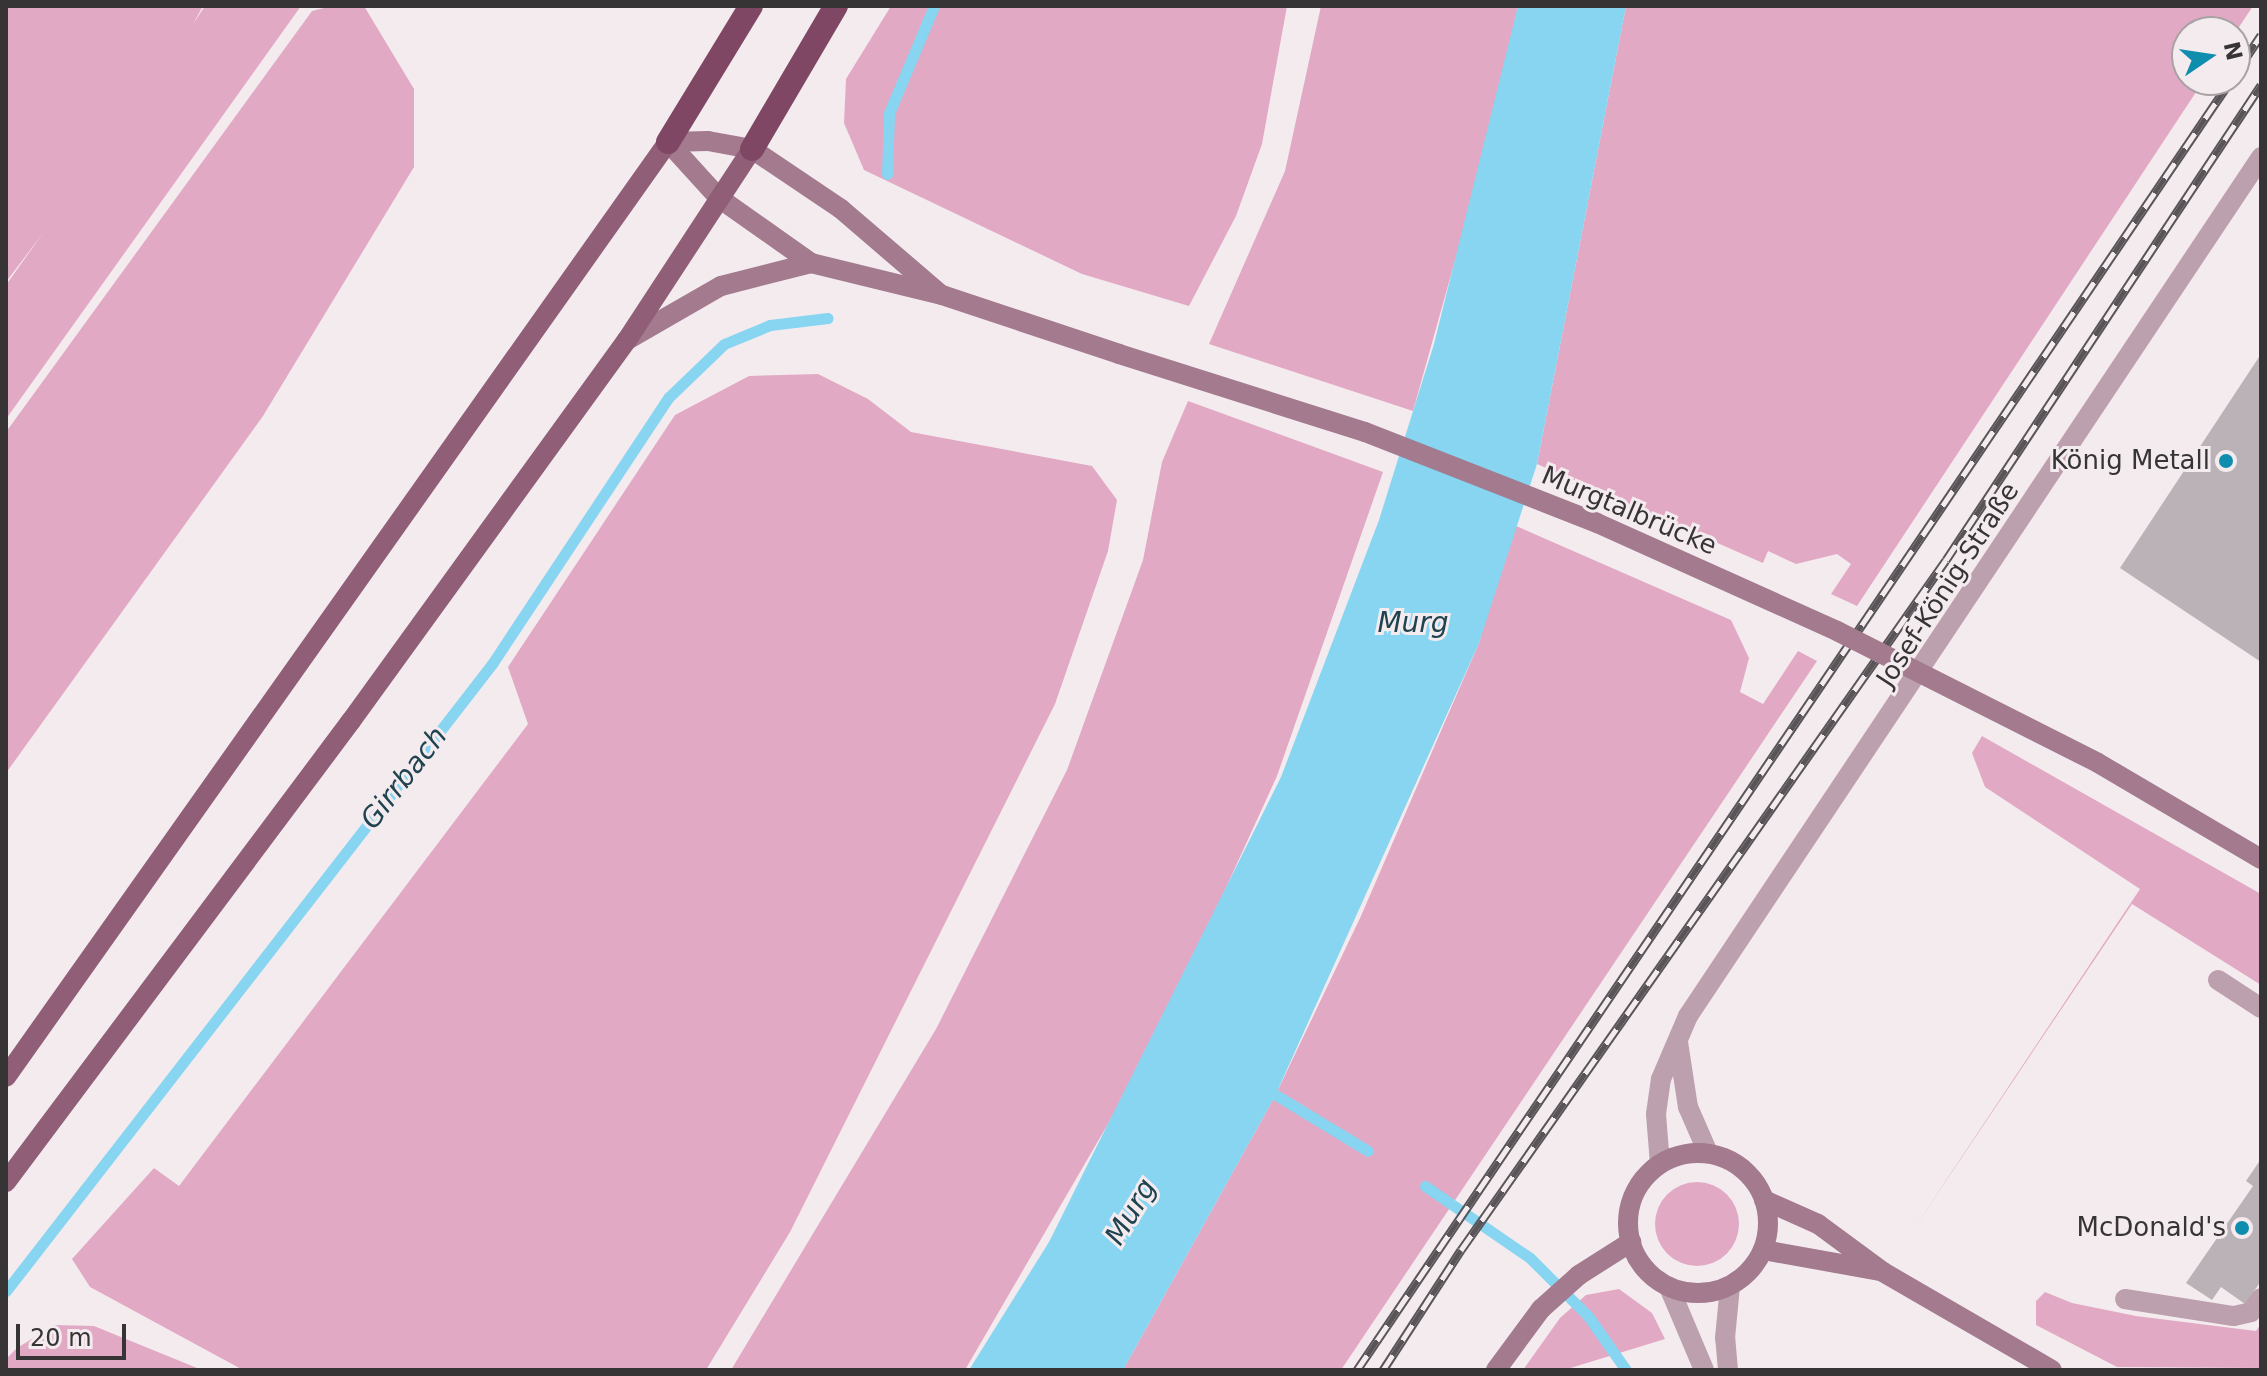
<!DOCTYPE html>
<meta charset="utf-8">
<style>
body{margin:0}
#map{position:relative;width:2267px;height:1376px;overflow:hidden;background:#f4ebef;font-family:"DejaVu Sans",sans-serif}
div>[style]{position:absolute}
.green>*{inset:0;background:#e2a9c4}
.round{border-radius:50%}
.water>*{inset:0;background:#87d5f0}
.stream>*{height:11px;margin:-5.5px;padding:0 5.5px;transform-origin:5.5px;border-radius:5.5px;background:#87d5f0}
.building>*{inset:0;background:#bab2b6}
.lane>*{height:20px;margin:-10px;padding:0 10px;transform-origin:10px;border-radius:10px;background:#bda0ad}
.street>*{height:20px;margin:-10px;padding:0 10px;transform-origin:10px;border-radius:10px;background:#bda0ad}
.secondary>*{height:20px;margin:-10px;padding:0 10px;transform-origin:10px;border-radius:10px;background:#a37a8e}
.secondary>.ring{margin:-10px;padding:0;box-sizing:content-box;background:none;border:20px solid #a37a8e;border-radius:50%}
.primary>*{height:20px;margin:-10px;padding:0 10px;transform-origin:10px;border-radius:10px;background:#905e77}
.highway>*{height:24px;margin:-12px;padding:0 12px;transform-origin:12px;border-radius:12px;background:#7f4764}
.rail>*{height:9px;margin-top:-4.5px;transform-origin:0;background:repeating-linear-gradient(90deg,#f4ebef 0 18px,#585457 0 36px);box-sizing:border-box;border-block:2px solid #585457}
.secondary-bridge>*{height:20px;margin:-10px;padding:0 10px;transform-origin:10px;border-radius:10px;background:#a37a8e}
.dots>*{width:22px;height:22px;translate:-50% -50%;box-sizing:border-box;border:4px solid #f4ebef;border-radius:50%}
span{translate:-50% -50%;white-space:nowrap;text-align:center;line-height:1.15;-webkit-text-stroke:6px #f4ebef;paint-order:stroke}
.poi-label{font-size:26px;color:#373436}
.right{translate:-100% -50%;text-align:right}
.street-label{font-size:26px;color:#373436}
.water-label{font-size:28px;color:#1f434f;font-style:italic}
.frame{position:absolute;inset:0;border:8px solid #373436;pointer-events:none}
.north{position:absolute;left:2171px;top:16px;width:80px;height:80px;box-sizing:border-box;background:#f4ebef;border:2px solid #a8a2a5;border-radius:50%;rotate:77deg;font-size:22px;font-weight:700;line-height:32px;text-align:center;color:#373436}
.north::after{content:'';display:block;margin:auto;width:28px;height:36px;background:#0f8dae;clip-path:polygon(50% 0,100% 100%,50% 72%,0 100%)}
.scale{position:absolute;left:16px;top:1324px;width:110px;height:36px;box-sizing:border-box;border:4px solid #373436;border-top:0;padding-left:10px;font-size:24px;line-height:28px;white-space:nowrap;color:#373436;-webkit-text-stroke:6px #f4ebef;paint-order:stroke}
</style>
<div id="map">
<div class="green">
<i style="clip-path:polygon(6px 6px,203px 6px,193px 24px,205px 6px,301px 6px,6px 419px,6px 285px,43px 233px,6px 282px)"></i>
<i style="clip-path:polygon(332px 6px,364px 6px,414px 89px,414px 167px,263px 416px,6px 773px,6px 432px,312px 11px)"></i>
<i style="clip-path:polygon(891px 6px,1287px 6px,1262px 144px,1236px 216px,1189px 306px,1082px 274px,864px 170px,844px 123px,846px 79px)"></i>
<i style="clip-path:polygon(1321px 6px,1518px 6px,1490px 135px,1413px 411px,1209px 344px,1285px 171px)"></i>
<i style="clip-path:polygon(1626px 6px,2253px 6px,2235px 33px,2187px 32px,2187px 80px,2204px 80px,1857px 606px,1831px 594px,1851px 564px,1837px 554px,1796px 564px,1768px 551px,1763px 563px,1537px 464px)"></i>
<i style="clip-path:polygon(818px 374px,868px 399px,911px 432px,1092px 466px,1117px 500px,1108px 551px,1055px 704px,790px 1232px,706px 1370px,243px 1370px,90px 1287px,72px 1259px,154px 1168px,179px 1186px,528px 724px,508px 667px,675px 415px,749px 376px)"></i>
<i style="clip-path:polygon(1188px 401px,1383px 472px,1277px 776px,1202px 940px,1119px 1105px,965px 1370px,731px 1370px,936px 1029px,1067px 770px,1143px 560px,1162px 462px)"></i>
<i style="clip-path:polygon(1514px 525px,1731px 620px,1749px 658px,1740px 692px,1763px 704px,1798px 651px,1817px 661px,1341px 1370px,1123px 1370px,1275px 1096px,1361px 916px,1479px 643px)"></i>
<i style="clip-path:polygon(1982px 736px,2261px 894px,2261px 985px,2132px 904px,1913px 1230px,2140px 889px,1985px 787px,1972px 753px)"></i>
<i class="round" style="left:1655px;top:1182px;width:84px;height:84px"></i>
<i style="clip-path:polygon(1619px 1289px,1652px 1313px,1665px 1339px,1564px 1370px,1523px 1370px,1560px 1318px,1586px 1295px)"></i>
<i style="clip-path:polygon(2045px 1292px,2072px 1303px,2136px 1316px,2256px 1331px,2261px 1324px,2261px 1368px,2117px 1367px,2036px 1325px,2036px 1301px)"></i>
<i style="clip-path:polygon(55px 1325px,94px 1326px,202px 1370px,6px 1370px,6px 1359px,17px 1348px)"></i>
</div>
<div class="water">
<i style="clip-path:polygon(1518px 6px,1626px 6px,1537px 464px,1479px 643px,1275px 1096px,1123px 1370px,969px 1370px,1049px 1242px,1281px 777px,1379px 520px,1434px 344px)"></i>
</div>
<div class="stream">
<i style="left:887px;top:174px;width:61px;rotate:-88.1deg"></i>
<i style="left:889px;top:113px;width:116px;rotate:-67.2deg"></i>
<i style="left:1266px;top:1089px;width:119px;rotate:31.3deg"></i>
<i style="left:1425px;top:1186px;width:127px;rotate:34.4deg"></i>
<i style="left:1530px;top:1258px;width:82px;rotate:45deg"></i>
<i style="left:1588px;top:1316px;width:66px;rotate:54.9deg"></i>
<i style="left:6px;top:1291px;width:793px;rotate:-52.22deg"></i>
<i style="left:492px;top:664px;width:320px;rotate:-56.5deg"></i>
<i style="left:669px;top:397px;width:76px;rotate:-43.9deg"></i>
<i style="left:724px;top:344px;width:50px;rotate:-22.4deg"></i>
<i style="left:770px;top:325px;width:58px;rotate:-6.9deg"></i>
</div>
<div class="building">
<i style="clip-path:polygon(2261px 354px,2261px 662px,2120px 568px)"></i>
<i style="clip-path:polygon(2261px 1159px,2261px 1281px,2245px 1304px,2221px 1287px,2212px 1300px,2186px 1283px,2253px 1186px,2246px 1181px)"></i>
</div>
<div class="lane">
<i style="left:2218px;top:980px;width:51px;rotate:33.1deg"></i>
<i style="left:1669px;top:1287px;width:90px;rotate:67.1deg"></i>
<i style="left:2125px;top:1299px;width:110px;rotate:8.9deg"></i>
<i style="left:2234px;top:1316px;width:17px;rotate:-13deg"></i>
<i style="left:2251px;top:1312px;width:17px;rotate:-54deg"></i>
<i style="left:1728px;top:1370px;width:32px;rotate:-95deg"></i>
<i style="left:1725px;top:1338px;width:52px;rotate:-84.5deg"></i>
</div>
<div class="street">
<i style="left:1678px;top:1042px;width:66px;rotate:81.3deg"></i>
<i style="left:1688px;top:1107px;width:50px;rotate:66.5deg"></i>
<i style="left:1660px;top:1164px;width:50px;rotate:-94.6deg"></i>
<i style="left:1656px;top:1114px;width:35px;rotate:-82deg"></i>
<i style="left:1661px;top:1079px;width:69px;rotate:-66.8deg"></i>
<i style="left:1688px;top:1016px;width:1033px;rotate:-56.29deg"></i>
</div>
<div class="secondary">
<i style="left:668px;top:142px;width:76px;rotate:47.7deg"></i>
<i style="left:719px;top:198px;width:113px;rotate:35.2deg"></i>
<i style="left:811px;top:263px;width:135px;rotate:13.7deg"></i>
<i style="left:942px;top:295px;width:187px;rotate:18.4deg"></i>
<i style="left:668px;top:142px;width:40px;rotate:-1.4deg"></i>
<i style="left:708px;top:141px;width:45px;rotate:10.3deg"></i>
<i style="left:752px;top:149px;width:107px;rotate:34deg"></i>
<i style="left:841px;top:209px;width:128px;rotate:40.6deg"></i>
<i style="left:627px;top:340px;width:108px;rotate:-29.9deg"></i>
<i style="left:721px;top:286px;width:93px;rotate:-14.3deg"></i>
<i style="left:2098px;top:763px;width:189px;rotate:30.5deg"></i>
<i class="ring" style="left:1628px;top:1153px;width:120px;height:120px"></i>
<i style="left:1764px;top:1200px;width:59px;rotate:24deg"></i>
<i style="left:1818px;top:1224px;width:81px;rotate:36.4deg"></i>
<i style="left:1883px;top:1272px;width:195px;rotate:30.1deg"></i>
<i style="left:1763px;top:1250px;width:120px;rotate:10.1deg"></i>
<i style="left:1496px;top:1370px;width:76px;rotate:-53.6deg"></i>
<i style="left:1541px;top:1309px;width:51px;rotate:-41.8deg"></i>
<i style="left:1579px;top:1275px;width:62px;rotate:-32.4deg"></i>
</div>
<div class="primary">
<i style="left:6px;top:1077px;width:1146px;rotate:-54.7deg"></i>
<i style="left:6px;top:1182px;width:576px;rotate:-53.19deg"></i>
<i style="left:351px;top:721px;width:470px;rotate:-54.1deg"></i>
<i style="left:627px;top:340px;width:228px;rotate:-56.8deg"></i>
</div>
<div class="highway">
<i style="left:668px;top:142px;width:159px;rotate:-58.6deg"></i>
<i style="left:752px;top:149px;width:166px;rotate:-59.6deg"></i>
</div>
<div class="rail">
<i style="left:2235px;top:74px;width:47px;rotate:-56.3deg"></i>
<i style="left:1357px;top:1370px;width:1558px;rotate:-55.88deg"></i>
<i style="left:1383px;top:1370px;width:143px;rotate:-57deg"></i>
<i style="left:1461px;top:1250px;width:843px;rotate:-54.9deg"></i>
<i style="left:1946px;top:560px;width:570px;rotate:-56.45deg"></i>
</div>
<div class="secondary-bridge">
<i style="left:1119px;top:354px;width:258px;rotate:17.6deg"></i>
<i style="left:1365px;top:432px;width:249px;rotate:21.4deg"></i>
<i style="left:1597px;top:523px;width:263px;rotate:24.2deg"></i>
<i style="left:1837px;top:631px;width:292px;rotate:26.8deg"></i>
</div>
<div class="dots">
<i style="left:2226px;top:461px;background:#0f8dae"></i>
<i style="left:2242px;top:1228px;background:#0f8dae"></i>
</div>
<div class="poi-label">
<span class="right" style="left:2210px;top:461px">König Metall</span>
<span class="right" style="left:2226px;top:1228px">McDonald's</span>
</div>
<div class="street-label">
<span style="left:1629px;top:511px;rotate:23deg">Murgtalbrücke</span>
<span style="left:1948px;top:585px;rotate:-57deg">Josef-König-Straße</span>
</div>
<div class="water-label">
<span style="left:1413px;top:623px">Murg</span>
<span style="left:404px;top:778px;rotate:-52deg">Girrbach</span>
<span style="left:1131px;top:1212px;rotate:-59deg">Murg</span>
</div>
<div class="frame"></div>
<div class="north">N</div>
<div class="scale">20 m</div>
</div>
